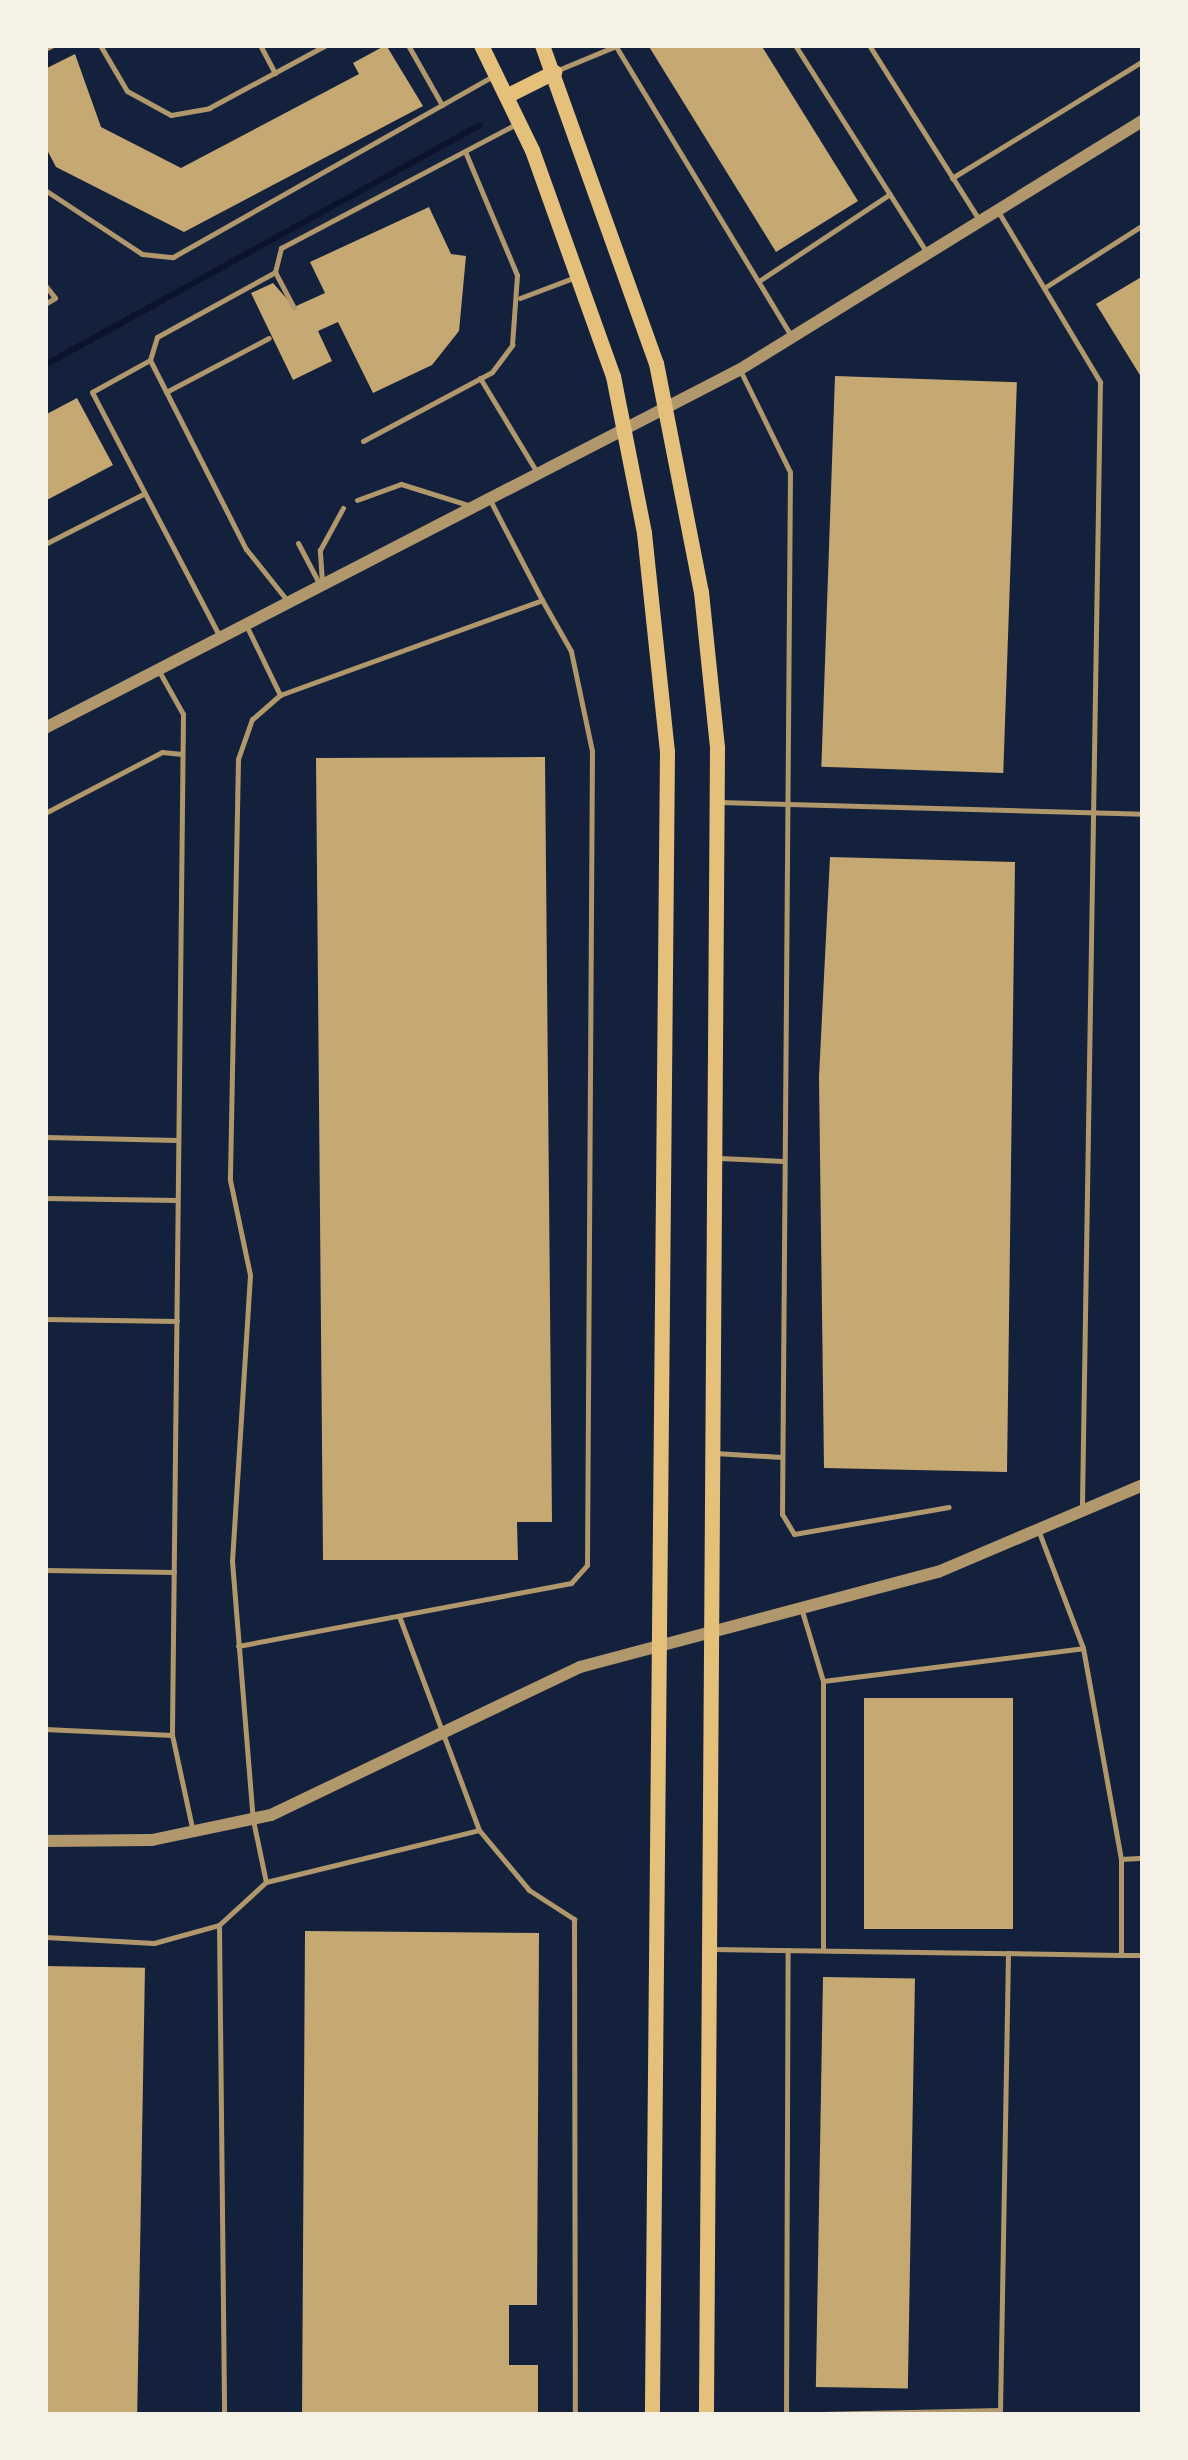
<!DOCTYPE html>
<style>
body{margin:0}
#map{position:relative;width:1188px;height:2460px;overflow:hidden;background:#14213d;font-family:"PT Sans",sans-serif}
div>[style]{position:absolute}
.stream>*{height:6px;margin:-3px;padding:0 3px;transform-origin:3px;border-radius:3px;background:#0b132b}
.building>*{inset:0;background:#c6a872;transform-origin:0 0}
.service>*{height:5px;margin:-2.5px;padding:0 2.5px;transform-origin:2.5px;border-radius:2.5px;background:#b1986c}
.tertiary>*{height:12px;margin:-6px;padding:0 6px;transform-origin:6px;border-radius:6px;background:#b1986c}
.secondary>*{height:15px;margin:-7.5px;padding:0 7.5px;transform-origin:7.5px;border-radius:7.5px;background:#e5c07b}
span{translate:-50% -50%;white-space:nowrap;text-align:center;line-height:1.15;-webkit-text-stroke:9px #f6f1e7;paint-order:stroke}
.frame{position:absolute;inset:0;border:48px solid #f6f1e7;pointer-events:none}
</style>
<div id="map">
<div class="stream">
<i style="left:45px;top:365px;width:496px;rotate:-28.9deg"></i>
</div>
<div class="building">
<i style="clip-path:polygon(386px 45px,423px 106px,184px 232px,56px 167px,45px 146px,45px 69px,75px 54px,101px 127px,181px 168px,359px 74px,353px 63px)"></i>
<i style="clip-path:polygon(648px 45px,761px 45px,858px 201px,776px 252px)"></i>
<i style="clip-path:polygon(429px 207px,451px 254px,466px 256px,459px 331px,432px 365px,373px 393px,338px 322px,318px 331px,332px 361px,293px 380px,251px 293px,273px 283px,294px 307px,325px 293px,310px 262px)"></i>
<i style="clip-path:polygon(1143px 276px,1143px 380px,1096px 304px)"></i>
<i style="left:835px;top:376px;width:182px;height:391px;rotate:2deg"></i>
<i style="clip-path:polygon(77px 398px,113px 465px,45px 501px,45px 415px)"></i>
<i style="clip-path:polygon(545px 757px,552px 1522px,517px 1522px,518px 1560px,323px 1560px,316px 758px)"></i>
<i style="clip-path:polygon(830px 857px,1015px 862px,1007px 1472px,824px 1468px,819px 1077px)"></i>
<i style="left:864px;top:1698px;width:149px;height:231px"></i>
<i style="clip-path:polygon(305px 1931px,539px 1933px,537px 2305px,509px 2305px,509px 2365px,538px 2365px,538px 2415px,302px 2415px)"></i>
<i style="left:45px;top:1966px;width:100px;height:449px;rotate:1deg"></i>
<i style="left:823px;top:1977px;width:92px;height:410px;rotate:1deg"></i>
</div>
<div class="service">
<i style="left:100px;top:45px;width:53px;rotate:59.6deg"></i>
<i style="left:127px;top:91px;width:50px;rotate:28.6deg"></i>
<i style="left:171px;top:115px;width:39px;rotate:-10deg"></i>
<i style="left:209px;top:108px;width:133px;rotate:-28.3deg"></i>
<i style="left:260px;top:45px;width:32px;rotate:62deg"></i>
<i style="left:408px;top:45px;width:69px;rotate:60.5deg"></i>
<i style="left:615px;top:45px;width:341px;rotate:58.8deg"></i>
<i style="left:795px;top:45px;width:246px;rotate:57.6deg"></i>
<i style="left:869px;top:45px;width:207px;rotate:57.8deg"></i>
<i style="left:45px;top:49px;width:9px;rotate:-27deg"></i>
<i style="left:558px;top:70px;width:63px;rotate:-22.5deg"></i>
<i style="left:952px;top:178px;width:224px;rotate:-31.5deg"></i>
<i style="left:45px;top:190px;width:116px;rotate:33.4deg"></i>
<i style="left:142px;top:254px;width:31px;rotate:6deg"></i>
<i style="left:173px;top:257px;width:370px;rotate:-29.5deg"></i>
<i style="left:999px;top:213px;width:197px;rotate:59.1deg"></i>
<i style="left:1100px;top:382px;width:1125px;rotate:90.92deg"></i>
<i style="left:275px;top:272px;width:40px;rotate:62deg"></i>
<i style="left:759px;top:281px;width:157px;rotate:-33.6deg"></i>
<i style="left:45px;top:285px;width:16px;rotate:52deg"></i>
<i style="left:55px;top:298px;width:12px;rotate:149deg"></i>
<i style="left:1044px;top:288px;width:117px;rotate:-32.5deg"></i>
<i style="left:520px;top:298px;width:57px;rotate:-20.7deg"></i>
<i style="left:150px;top:360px;width:212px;rotate:63.1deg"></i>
<i style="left:246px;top:549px;width:64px;rotate:51.3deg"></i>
<i style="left:741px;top:372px;width:111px;rotate:63.9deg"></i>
<i style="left:790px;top:472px;width:1042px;rotate:90.44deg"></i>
<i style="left:782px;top:1514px;width:23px;rotate:59deg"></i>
<i style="left:794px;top:1534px;width:157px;rotate:-9.9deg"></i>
<i style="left:480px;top:378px;width:109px;rotate:58.9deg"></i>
<i style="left:166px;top:392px;width:116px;rotate:-27.7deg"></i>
<i style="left:363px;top:441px;width:146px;rotate:-28.1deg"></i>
<i style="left:492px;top:372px;width:34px;rotate:-53deg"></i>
<i style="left:512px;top:345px;width:70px;rotate:-85.9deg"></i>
<i style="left:517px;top:275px;width:134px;rotate:-112.8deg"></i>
<i style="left:357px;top:500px;width:47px;rotate:-20deg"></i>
<i style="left:401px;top:484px;width:70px;rotate:17.4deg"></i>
<i style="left:298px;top:543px;width:47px;rotate:62.4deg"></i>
<i style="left:45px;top:544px;width:112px;rotate:-27deg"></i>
<i style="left:322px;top:582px;width:32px;rotate:-94deg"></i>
<i style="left:320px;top:550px;width:48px;rotate:-61.3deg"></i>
<i style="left:247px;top:627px;width:76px;rotate:64.1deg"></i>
<i style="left:280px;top:695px;width:279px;rotate:-19.9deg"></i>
<i style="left:542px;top:600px;width:113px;rotate:-117.5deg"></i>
<i style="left:220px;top:637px;width:276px;rotate:-117.6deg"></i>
<i style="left:92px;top:392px;width:66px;rotate:-28.9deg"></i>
<i style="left:150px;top:360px;width:24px;rotate:-73deg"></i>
<i style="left:157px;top:337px;width:135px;rotate:-28.8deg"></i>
<i style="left:275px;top:272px;width:25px;rotate:-76deg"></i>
<i style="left:281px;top:248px;width:268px;rotate:-27.8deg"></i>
<i style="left:160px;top:673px;width:47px;rotate:60.7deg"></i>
<i style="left:183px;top:714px;width:1021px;rotate:90.62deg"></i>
<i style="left:172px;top:1735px;width:99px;rotate:77.8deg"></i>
<i style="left:280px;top:695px;width:37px;rotate:139deg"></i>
<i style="left:252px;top:719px;width:42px;rotate:109.3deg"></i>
<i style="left:238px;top:759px;width:421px;rotate:91.1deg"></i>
<i style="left:230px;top:1180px;width:97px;rotate:78.1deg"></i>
<i style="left:250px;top:1275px;width:287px;rotate:93.6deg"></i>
<i style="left:232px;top:1561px;width:260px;rotate:85.4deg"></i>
<i style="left:253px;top:1820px;width:63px;rotate:78.2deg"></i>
<i style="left:266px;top:1882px;width:219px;rotate:-13.7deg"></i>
<i style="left:719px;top:802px;width:424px;rotate:1.6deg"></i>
<i style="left:45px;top:813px;width:132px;rotate:-27.5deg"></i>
<i style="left:162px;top:752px;width:20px;rotate:6deg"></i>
<i style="left:1143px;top:951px;width:139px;rotate:90deg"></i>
<i style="left:45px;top:1137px;width:132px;rotate:1.3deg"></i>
<i style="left:719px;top:1158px;width:64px;rotate:2.7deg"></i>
<i style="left:45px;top:1198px;width:132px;rotate:0.9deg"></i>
<i style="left:45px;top:1319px;width:132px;rotate:0.9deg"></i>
<i style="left:715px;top:1453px;width:67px;rotate:3.4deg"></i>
<i style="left:45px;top:1570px;width:129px;rotate:0.9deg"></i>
<i style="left:802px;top:1611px;width:73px;rotate:73.3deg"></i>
<i style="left:823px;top:1681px;width:269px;rotate:90deg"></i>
<i style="left:399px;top:1616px;width:228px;rotate:69.5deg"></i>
<i style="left:479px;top:1830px;width:78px;rotate:50.2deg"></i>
<i style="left:529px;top:1890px;width:54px;rotate:32.8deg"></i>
<i style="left:574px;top:1919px;width:496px;rotate:89.9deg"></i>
<i style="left:238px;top:1646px;width:339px;rotate:-10.7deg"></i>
<i style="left:571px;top:1583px;width:24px;rotate:-48deg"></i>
<i style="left:587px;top:1565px;width:814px;rotate:-89.65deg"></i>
<i style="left:592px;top:751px;width:102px;rotate:-101.9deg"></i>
<i style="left:571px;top:651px;width:59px;rotate:-119.6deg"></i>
<i style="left:1083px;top:1648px;width:214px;rotate:79.8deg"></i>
<i style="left:1121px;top:1859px;width:96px;rotate:90deg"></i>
<i style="left:1121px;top:1955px;width:22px"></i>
<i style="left:823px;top:1681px;width:262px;rotate:-7.2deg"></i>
<i style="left:1083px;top:1648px;width:121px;rotate:-110.8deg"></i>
<i style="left:45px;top:1729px;width:127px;rotate:2.7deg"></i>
<i style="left:1121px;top:1859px;width:22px;rotate:-3deg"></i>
<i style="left:219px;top:1925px;width:490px;rotate:89.4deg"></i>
<i style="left:45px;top:1937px;width:109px;rotate:3.2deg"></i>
<i style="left:154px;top:1943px;width:67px;rotate:-15.5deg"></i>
<i style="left:219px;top:1925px;width:64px;rotate:-42.5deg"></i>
<i style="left:712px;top:1949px;width:296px;rotate:0.8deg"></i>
<i style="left:1008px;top:1953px;width:457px;rotate:91deg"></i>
<i style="left:1000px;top:2410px;width:224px;rotate:178.7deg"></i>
<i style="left:1008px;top:1953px;width:113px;rotate:1deg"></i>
<i style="left:786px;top:2415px;width:465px;rotate:-89.8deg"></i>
</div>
<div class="tertiary">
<i style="left:45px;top:728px;width:781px;rotate:-27.29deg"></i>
<i style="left:739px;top:370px;width:475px;rotate:-31.7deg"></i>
<i style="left:45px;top:1841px;width:107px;rotate:-0.5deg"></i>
<i style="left:152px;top:1840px;width:122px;rotate:-11.9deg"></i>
<i style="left:271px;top:1815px;width:343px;rotate:-25.6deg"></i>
<i style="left:580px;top:1667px;width:370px;rotate:-14.9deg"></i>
<i style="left:938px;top:1572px;width:223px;rotate:-23deg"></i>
</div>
<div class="secondary">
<i style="left:481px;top:45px;width:117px;rotate:64.1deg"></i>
<i style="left:532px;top:150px;width:240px;rotate:70.3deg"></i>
<i style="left:613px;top:376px;width:160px;rotate:78.8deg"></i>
<i style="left:644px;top:533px;width:219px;rotate:84deg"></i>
<i style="left:667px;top:751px;width:1664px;rotate:90.52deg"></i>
<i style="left:542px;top:45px;width:338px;rotate:70.3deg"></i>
<i style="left:656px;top:363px;width:233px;rotate:78.9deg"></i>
<i style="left:701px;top:592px;width:157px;rotate:84.1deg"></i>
<i style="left:717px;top:748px;width:1667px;rotate:90.38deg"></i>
<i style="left:506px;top:96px;width:54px;rotate:-26.6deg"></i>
</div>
<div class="frame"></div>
</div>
